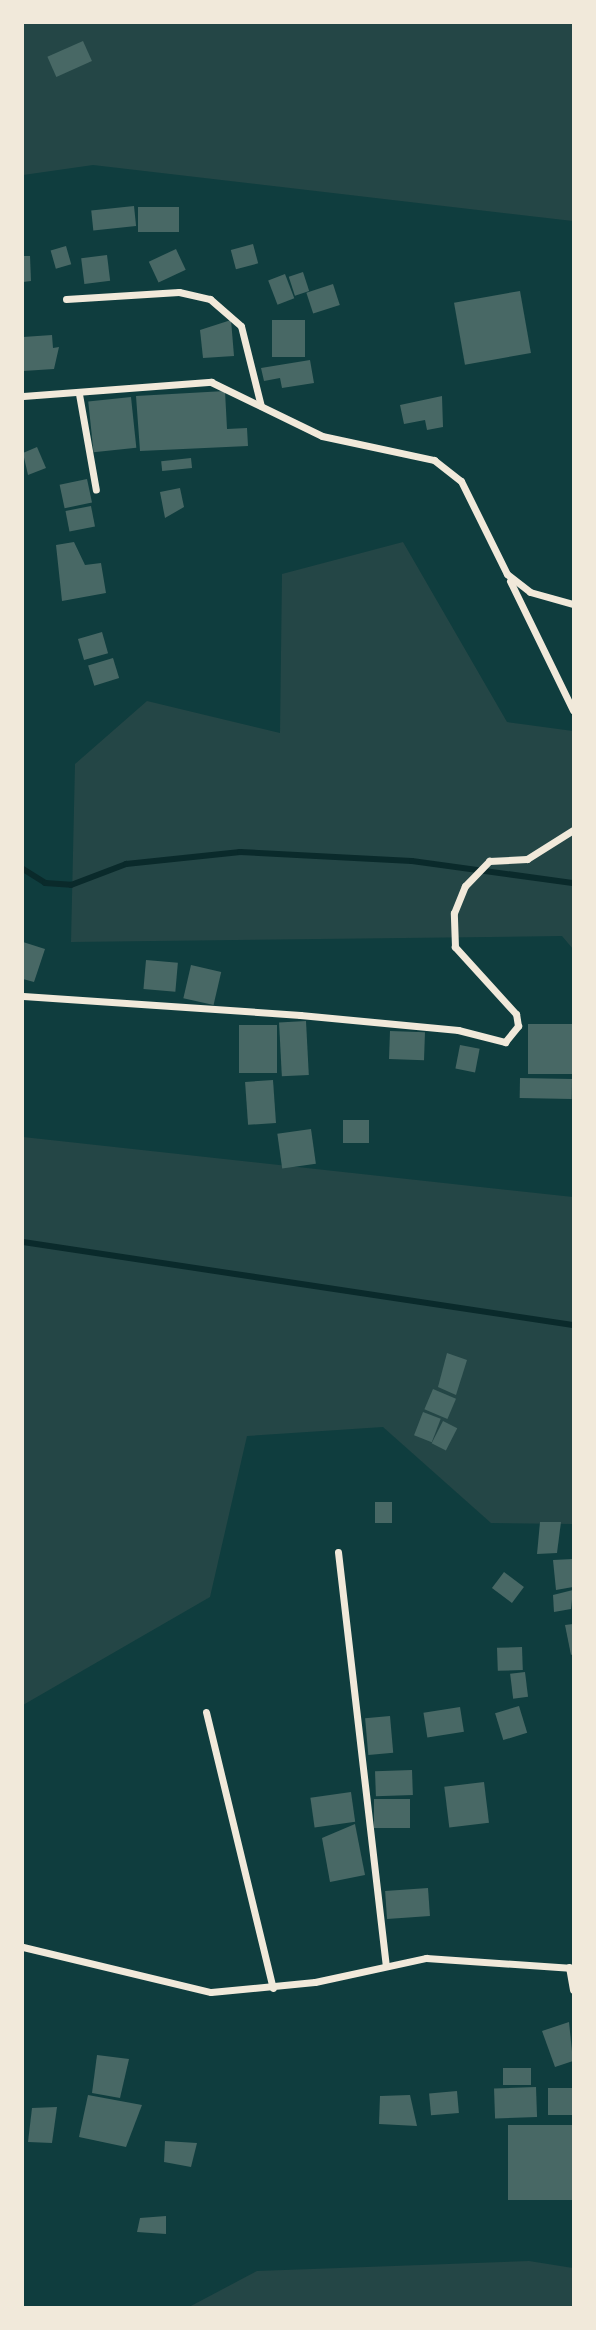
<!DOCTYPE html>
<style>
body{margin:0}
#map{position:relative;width:596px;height:2330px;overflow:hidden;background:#0f3d3e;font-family:"DejaVu Sans",sans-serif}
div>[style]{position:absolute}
.green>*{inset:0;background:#244646}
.stream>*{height:6px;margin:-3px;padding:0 3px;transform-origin:3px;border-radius:3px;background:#0a2a2b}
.building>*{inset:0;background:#486865;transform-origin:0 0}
.minor>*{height:7px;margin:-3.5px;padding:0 3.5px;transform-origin:3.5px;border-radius:3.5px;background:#f1e9da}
span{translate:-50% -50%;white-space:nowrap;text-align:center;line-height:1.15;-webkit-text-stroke:5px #f1e9da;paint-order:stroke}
.frame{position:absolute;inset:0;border:24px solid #f1e9da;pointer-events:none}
</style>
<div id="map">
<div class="green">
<i style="clip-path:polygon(23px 23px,573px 23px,573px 221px,93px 165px,23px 175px)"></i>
<i style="clip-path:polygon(403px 542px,507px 722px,573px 731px,573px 949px,562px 936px,71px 942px,75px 764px,147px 701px,280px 733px,282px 574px)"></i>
<i style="clip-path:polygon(23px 1137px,573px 1197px,573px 1524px,491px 1523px,383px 1427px,247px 1436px,210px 1597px,23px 1705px)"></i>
<i style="clip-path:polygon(529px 2261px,573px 2268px,573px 2307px,189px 2307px,257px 2271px)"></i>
</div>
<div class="stream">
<i style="left:23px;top:869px;width:26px;rotate:32deg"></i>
<i style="left:45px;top:883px;width:26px;rotate:4deg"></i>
<i style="left:71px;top:885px;width:59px;rotate:-20.9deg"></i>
<i style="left:126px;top:864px;width:115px;rotate:-6deg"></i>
<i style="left:240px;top:852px;width:172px;rotate:3deg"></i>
<i style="left:412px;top:861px;width:162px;rotate:7.8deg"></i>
<i style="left:23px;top:1242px;width:556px;rotate:8.58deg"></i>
</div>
<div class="building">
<i style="left:83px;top:41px;width:22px;height:39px;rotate:66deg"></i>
<i style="left:134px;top:206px;width:20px;height:43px;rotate:84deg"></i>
<i style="left:138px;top:207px;width:41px;height:25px"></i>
<i style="left:253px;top:244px;width:20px;height:23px;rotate:75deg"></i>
<i style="left:66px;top:246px;width:19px;height:16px;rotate:74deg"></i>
<i style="left:176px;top:249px;width:23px;height:30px;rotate:65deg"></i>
<i style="left:107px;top:255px;width:26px;height:26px;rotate:83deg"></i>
<i style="clip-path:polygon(23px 256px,30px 256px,31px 281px,23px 282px)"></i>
<i style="left:303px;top:272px;width:20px;height:15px;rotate:72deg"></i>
<i style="left:285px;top:274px;width:26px;height:18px;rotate:69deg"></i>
<i style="left:333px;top:284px;width:22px;height:28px;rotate:72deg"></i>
<i style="left:520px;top:291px;width:63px;height:67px;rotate:80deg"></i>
<i style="clip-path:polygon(231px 320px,234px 356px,203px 358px,200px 330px)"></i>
<i style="left:272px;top:320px;width:33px;height:37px"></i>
<i style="clip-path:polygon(52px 335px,53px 348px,59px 347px,54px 369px,23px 371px,23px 337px)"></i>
<i style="clip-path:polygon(310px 360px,314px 383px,282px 388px,280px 378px,264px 381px,261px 368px)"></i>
<i style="clip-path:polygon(225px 391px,227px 429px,247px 428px,248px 446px,140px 451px,136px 396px)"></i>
<i style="clip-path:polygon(442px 396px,443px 427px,427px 430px,425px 420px,404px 424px,400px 405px)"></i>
<i style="left:131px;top:397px;width:51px;height:43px;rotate:84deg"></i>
<i style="clip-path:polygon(37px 447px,46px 468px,28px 475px,23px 453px)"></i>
<i style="left:191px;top:458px;width:10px;height:30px;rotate:84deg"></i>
<i style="left:87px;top:479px;width:24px;height:28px;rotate:78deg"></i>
<i style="clip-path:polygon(180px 488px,184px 507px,165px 518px,160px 492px)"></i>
<i style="left:91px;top:506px;width:21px;height:26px;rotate:79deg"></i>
<i style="clip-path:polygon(74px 542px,85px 565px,101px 563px,106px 593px,62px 601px,56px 545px)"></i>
<i style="left:102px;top:632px;width:22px;height:25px;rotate:74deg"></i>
<i style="left:113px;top:658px;width:21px;height:26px;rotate:73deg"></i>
<i style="clip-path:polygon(23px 942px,45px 949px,34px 982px,23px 979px)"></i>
<i style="left:146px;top:960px;width:32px;height:29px;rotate:5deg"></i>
<i style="left:191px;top:965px;width:31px;height:34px;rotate:13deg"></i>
<i style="left:306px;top:1021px;width:54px;height:27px;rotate:87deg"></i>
<i style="left:528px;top:1024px;width:45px;height:50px"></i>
<i style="left:239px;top:1025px;width:38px;height:48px"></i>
<i style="left:390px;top:1031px;width:35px;height:28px;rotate:2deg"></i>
<i style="left:460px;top:1045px;width:20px;height:24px;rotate:11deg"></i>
<i style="left:520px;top:1078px;width:52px;height:20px;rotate:1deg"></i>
<i style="left:273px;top:1080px;width:43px;height:28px;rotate:86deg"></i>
<i style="left:343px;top:1120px;width:26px;height:23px"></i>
<i style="left:311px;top:1129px;width:35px;height:34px;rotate:82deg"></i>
<i style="clip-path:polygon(447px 1353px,467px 1360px,456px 1395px,438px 1387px)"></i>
<i style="left:433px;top:1389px;width:25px;height:22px;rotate:23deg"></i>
<i style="left:423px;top:1412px;width:19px;height:25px;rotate:21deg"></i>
<i style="left:443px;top:1421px;width:16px;height:25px;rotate:27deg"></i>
<i style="left:375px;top:1502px;width:17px;height:21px"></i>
<i style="clip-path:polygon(540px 1522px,561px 1522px,557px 1553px,537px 1554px)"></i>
<i style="clip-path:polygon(573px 1559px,573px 1587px,556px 1590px,553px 1560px)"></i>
<i style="left:504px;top:1572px;width:25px;height:20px;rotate:37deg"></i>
<i style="clip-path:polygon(573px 1590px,571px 1609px,554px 1612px,553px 1595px)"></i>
<i style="clip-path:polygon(573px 1624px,573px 1654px,571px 1655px,565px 1625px)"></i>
<i style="left:522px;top:1647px;width:23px;height:25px;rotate:88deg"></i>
<i style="left:525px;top:1672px;width:25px;height:15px;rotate:83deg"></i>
<i style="left:519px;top:1706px;width:28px;height:25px;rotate:73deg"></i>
<i style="left:460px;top:1707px;width:25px;height:37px;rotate:81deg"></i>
<i style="left:390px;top:1716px;width:37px;height:25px;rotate:85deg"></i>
<i style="left:412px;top:1770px;width:25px;height:37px;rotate:88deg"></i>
<i style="left:484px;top:1782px;width:41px;height:40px;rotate:83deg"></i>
<i style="left:351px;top:1792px;width:30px;height:41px;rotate:82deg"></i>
<i style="left:374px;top:1799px;width:36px;height:29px"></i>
<i style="clip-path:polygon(355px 1824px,365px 1875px,330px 1882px,322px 1838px)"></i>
<i style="left:428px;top:1888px;width:28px;height:43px;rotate:86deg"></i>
<i style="clip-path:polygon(569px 2022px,573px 2061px,555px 2067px,542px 2031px)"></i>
<i style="clip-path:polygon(97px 2055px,129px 2059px,120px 2098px,92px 2093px)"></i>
<i style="left:531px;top:2068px;width:17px;height:28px;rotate:90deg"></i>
<i style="left:536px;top:2087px;width:30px;height:42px;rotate:88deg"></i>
<i style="left:573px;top:2088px;width:27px;height:25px;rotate:90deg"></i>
<i style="left:457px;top:2091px;width:22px;height:28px;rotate:85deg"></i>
<i style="clip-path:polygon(88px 2095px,142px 2105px,126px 2147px,79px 2137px)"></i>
<i style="clip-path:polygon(410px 2095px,417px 2126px,379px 2124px,380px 2096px)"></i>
<i style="clip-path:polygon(57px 2107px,52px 2143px,28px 2142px,32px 2108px)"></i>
<i style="left:573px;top:2125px;width:75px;height:65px;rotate:90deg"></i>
<i style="clip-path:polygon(165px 2141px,197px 2143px,191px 2167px,164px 2162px)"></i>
<i style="clip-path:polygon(166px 2216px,166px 2234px,137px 2232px,140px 2218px)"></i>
</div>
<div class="minor">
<i style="left:66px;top:299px;width:113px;rotate:-3.5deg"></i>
<i style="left:179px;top:292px;width:32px;rotate:13deg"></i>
<i style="left:210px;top:299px;width:41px;rotate:41.1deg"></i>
<i style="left:241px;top:326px;width:82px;rotate:76deg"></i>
<i style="left:79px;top:394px;width:97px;rotate:80deg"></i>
<i style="left:23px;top:396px;width:189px;rotate:-4.3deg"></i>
<i style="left:211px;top:382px;width:123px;rotate:25.9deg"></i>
<i style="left:322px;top:436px;width:115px;rotate:12.1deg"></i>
<i style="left:434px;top:460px;width:34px;rotate:38deg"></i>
<i style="left:461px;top:481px;width:104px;rotate:63.7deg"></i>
<i style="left:507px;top:574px;width:29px;rotate:38deg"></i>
<i style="left:530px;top:592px;width:45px;rotate:15.6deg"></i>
<i style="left:510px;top:581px;width:144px;rotate:64deg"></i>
<i style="left:23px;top:996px;width:278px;rotate:3.9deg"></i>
<i style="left:300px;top:1015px;width:159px;rotate:5.4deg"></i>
<i style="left:458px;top:1030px;width:49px;rotate:14.3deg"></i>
<i style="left:505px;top:1042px;width:21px;rotate:-51deg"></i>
<i style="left:518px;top:1026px;width:12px;rotate:-99deg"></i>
<i style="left:516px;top:1014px;width:91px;rotate:-132.3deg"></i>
<i style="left:455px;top:947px;width:34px;rotate:-92deg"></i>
<i style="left:454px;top:913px;width:29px;rotate:-68deg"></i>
<i style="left:465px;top:886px;width:35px;rotate:-46deg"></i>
<i style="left:489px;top:861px;width:38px;rotate:-3deg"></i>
<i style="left:527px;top:859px;width:54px;rotate:-32.2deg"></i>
<i style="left:338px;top:1552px;width:416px;rotate:83.4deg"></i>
<i style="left:206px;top:1712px;width:284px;rotate:76.4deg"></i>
<i style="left:23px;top:1947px;width:193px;rotate:13.5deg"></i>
<i style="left:211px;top:1992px;width:104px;rotate:-5.5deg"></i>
<i style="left:315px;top:1982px;width:114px;rotate:-12.2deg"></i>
<i style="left:426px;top:1958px;width:147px;rotate:3.9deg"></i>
<i style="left:569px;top:1967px;width:23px;rotate:80deg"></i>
</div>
<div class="frame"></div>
</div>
